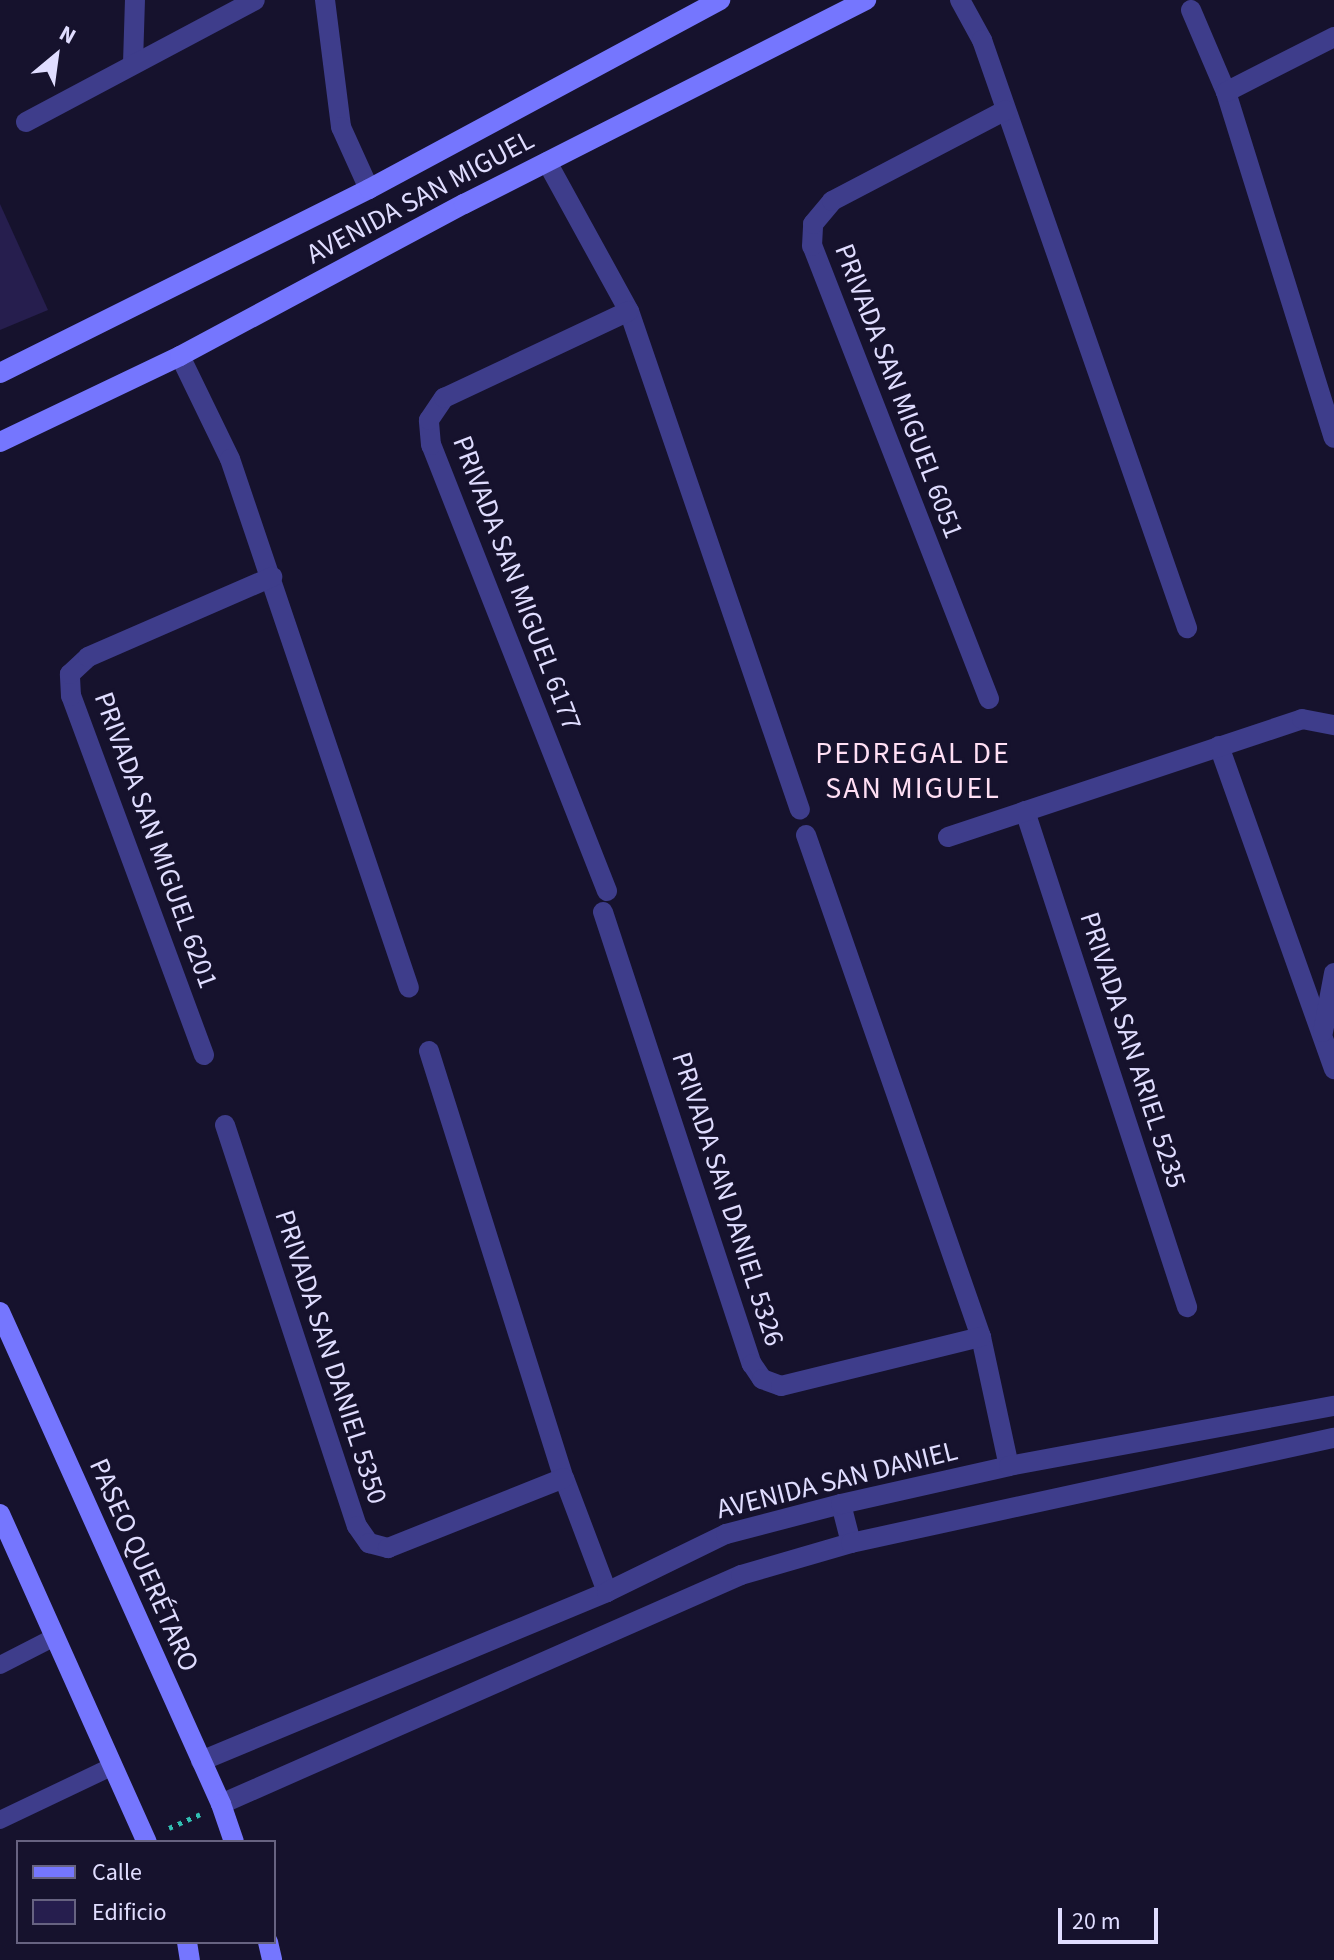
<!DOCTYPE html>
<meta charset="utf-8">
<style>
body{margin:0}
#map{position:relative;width:1334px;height:1960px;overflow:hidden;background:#16122d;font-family:"Source Sans 3",sans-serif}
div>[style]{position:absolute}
.building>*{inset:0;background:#261e4e}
.path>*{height:5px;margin-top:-2.5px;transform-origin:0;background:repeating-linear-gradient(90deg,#31bfb2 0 4px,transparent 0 10px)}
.service>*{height:18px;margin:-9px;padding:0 9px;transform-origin:9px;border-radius:9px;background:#3e3d8b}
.minor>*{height:20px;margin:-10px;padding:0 10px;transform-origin:10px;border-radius:10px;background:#3e3d8b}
.tertiary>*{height:20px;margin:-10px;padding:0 10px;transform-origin:10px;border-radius:10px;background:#3e3d8b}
.secondary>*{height:20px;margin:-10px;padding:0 10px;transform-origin:10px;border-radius:10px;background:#7576fe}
span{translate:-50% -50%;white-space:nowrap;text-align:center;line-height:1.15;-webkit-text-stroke:6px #16122d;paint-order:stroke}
.street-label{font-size:28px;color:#e0ddff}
.neighbourhood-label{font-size:30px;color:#ffdff4;letter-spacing:2px}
.legend{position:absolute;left:16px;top:1840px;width:260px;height:104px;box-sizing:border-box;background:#16122d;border:2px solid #676381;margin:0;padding:10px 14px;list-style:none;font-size:24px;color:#e0ddff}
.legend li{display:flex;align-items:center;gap:16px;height:40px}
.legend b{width:40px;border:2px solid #676381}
.north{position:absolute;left:16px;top:16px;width:80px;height:80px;-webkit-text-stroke:6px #16122d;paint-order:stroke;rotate:29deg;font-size:22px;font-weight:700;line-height:32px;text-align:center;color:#e0ddff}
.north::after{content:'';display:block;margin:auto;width:28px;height:36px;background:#e0ddff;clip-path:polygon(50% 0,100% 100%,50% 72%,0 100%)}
.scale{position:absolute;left:1058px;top:1908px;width:100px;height:36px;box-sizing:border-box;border:4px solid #e0ddff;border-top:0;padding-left:10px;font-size:24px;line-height:28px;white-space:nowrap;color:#e0ddff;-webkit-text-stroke:6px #16122d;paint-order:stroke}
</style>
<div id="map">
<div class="building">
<i style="clip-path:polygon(0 204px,48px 310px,0 330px)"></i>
</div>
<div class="path">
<i style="left:169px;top:1828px;width:34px;rotate:-24deg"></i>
</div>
<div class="service">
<i style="left:0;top:1665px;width:62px;rotate:-27deg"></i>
<i style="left:0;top:1820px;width:125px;rotate:-25.5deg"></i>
</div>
<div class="minor">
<i style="left:325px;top:0;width:128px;rotate:82.8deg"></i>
<i style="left:341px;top:127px;width:68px;rotate:65.7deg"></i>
<i style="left:960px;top:0;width:46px;rotate:61.2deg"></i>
<i style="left:982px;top:40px;width:623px;rotate:70.78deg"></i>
<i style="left:1191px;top:10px;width:89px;rotate:66.9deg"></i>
<i style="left:1226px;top:92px;width:362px;rotate:72.7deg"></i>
<i style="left:133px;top:63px;width:63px;rotate:-88.2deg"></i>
<i style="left:1226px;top:92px;width:121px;rotate:-27deg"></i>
<i style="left:26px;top:122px;width:259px;rotate:-28deg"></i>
<i style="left:547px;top:162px;width:170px;rotate:61.2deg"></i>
<i style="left:629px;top:311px;width:527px;rotate:71.08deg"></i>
<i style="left:180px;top:356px;width:114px;rotate:64.1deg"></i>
<i style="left:230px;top:459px;width:558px;rotate:71.31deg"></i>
<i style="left:989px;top:699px;width:486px;rotate:-111.3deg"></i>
<i style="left:812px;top:246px;width:22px;rotate:-87deg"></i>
<i style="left:813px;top:224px;width:30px;rotate:-50deg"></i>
<i style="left:832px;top:201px;width:196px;rotate:-27.6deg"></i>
<i style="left:1219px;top:746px;width:343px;rotate:70.4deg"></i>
<i style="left:1025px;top:811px;width:522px;rotate:71.91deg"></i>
<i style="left:806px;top:835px;width:532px;rotate:70.78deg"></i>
<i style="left:981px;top:1337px;width:132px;rotate:77.8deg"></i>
<i style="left:948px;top:837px;width:373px;rotate:-18.4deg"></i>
<i style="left:1302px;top:719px;width:33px;rotate:11deg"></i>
<i style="left:607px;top:891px;width:479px;rotate:-111.5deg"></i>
<i style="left:431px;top:445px;width:25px;rotate:-95deg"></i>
<i style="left:429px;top:420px;width:27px;rotate:-56deg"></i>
<i style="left:444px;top:398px;width:204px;rotate:-25.2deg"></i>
<i style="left:603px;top:912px;width:476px;rotate:71.8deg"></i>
<i style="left:752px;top:1364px;width:18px;rotate:56deg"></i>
<i style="left:762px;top:1379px;width:20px;rotate:20deg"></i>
<i style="left:781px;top:1386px;width:206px;rotate:-13.8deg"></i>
<i style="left:1323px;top:1032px;width:60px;rotate:-79.4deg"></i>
<i style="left:429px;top:1051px;width:448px;rotate:72.5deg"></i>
<i style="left:564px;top:1478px;width:122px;rotate:69.3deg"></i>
<i style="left:204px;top:1055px;width:383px;rotate:-110.3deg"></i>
<i style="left:71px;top:696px;width:22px;rotate:-93deg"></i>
<i style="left:70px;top:674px;width:25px;rotate:-43deg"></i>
<i style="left:88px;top:657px;width:201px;rotate:-23.5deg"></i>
<i style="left:225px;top:1125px;width:422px;rotate:71.8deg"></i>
<i style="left:357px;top:1526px;width:21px;rotate:55deg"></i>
<i style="left:369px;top:1543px;width:20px;rotate:15deg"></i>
<i style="left:388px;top:1548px;width:189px;rotate:-21.7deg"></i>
</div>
<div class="tertiary">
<i style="left:841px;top:1504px;width:40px;rotate:75.6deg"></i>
<i style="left:201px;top:1761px;width:440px;rotate:-22.6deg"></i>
<i style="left:607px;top:1592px;width:132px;rotate:-26deg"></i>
<i style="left:726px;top:1534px;width:119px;rotate:-14.6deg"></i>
<i style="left:841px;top:1504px;width:172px;rotate:-12.7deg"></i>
<i style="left:1009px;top:1466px;width:330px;rotate:-10.5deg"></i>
<i style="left:221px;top:1804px;width:568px;rotate:-23.77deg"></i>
<i style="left:741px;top:1575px;width:115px;rotate:-16.2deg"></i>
<i style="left:851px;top:1543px;width:494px;rotate:-12.3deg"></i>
</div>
<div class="secondary">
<i style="left:0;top:373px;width:412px;rotate:-26.5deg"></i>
<i style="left:369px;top:189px;width:399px;rotate:-28.3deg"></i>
<i style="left:0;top:442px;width:199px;rotate:-25.5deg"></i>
<i style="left:180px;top:356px;width:322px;rotate:-28.2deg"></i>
<i style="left:464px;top:204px;width:451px;rotate:-26.9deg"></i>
<i style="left:0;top:1312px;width:539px;rotate:65.81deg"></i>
<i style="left:221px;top:1804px;width:40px;rotate:71.1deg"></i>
<i style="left:0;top:1514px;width:359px;rotate:65.9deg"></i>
<i style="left:187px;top:1942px;width:18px;rotate:81deg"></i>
<i style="left:268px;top:1942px;width:18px;rotate:77deg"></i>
</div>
<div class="street-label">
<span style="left:420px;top:197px;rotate:-28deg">AVENIDA SAN MIGUEL</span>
<span style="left:899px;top:391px;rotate:69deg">PRIVADA SAN MIGUEL 6051</span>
<span style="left:517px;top:583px;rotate:69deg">PRIVADA SAN MIGUEL 6177</span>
<span style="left:156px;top:840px;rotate:70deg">PRIVADA SAN MIGUEL 6201</span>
<span style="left:1133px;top:1050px;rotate:72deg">PRIVADA SAN ARIEL 5235</span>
<span style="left:728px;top:1199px;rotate:72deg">PRIVADA SAN DANIEL 5326</span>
<span style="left:331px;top:1357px;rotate:72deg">PRIVADA SAN DANIEL 5350</span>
<span style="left:837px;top:1480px;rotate:-14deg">AVENIDA SAN DANIEL</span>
<span style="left:144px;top:1565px;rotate:66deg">PASEO QUERÉTARO</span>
</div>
<div class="neighbourhood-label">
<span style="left:913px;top:771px">PEDREGAL DE<br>SAN MIGUEL</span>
</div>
<ul class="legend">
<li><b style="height:10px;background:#7576fe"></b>Calle</li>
<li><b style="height:22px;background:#261e4e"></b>Edificio</li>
</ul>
<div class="north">N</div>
<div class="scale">20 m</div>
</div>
